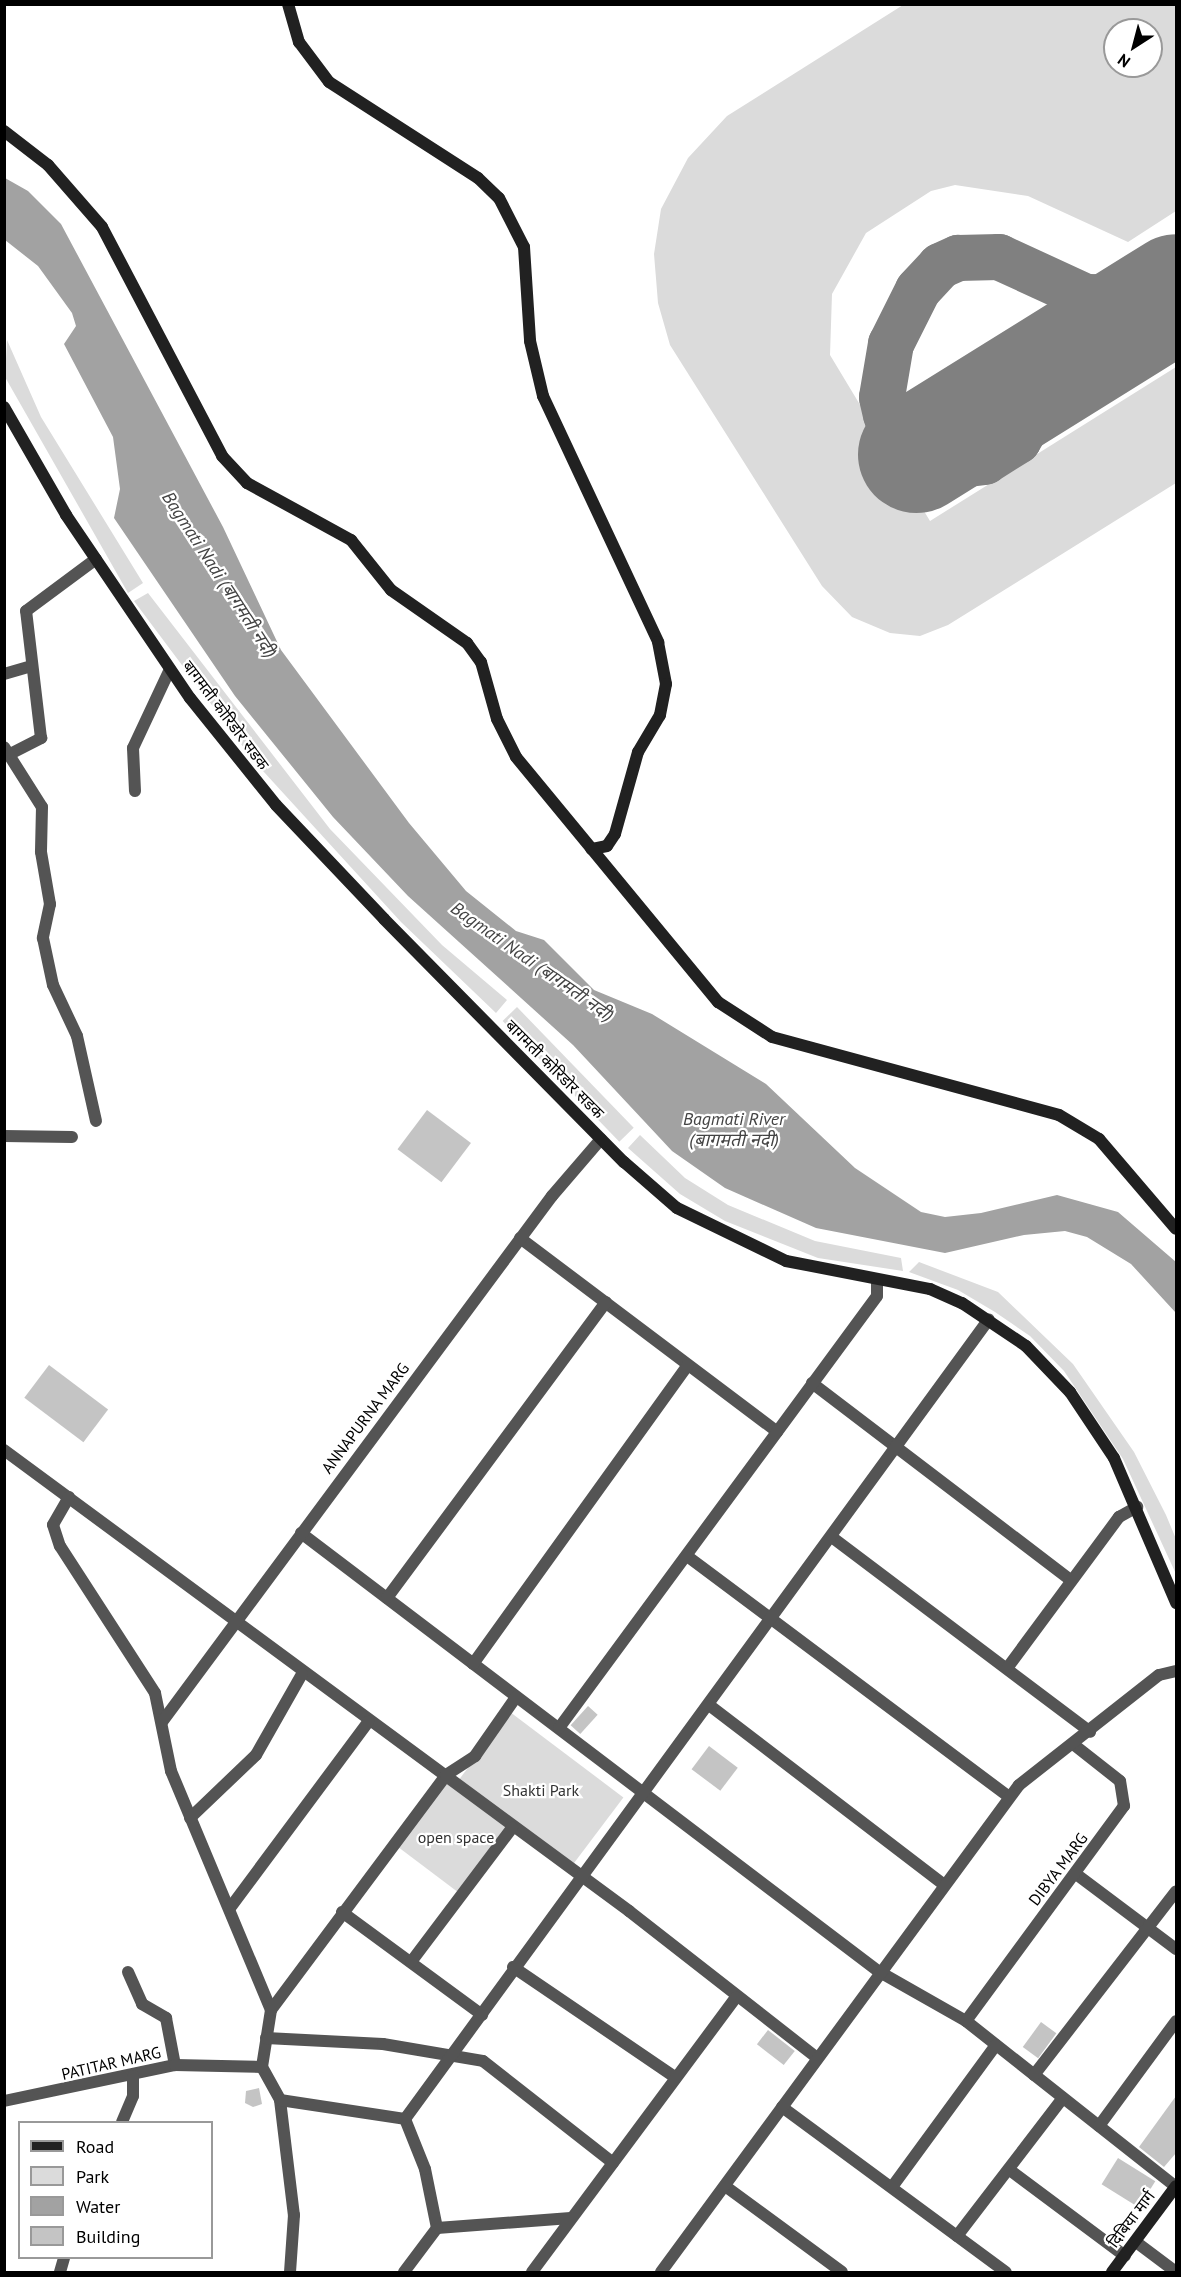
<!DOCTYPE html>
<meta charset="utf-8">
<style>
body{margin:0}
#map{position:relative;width:1181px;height:2277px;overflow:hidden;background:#fff;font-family:"PT Sans","Noto Sans Devanagari",sans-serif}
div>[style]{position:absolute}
.green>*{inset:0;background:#dbdbdb;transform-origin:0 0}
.water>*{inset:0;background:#a2a2a2}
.taxiway>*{height:46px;margin:-23px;padding:0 23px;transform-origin:23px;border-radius:23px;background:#808080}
.runway>*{height:117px;margin:-58.5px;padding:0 58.5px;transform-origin:58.5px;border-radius:58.5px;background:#808080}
.building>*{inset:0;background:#c4c4c4;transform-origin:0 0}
.minor>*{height:12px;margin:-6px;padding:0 6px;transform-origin:6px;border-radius:6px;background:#545454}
.secondary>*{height:12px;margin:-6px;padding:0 6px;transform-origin:6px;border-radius:6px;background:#212121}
span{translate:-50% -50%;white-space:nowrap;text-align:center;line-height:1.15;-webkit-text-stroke:4.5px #fff;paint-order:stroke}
.street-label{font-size:16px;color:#000}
.park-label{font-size:16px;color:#323232}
.water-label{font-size:18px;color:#434343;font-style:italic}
.frame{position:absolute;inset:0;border:6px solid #000;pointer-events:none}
.legend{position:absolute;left:18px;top:2121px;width:195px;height:138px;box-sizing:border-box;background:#fff;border:2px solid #999;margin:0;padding:8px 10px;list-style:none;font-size:18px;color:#000}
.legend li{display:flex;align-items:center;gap:12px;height:30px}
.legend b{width:30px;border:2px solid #999}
.north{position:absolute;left:1103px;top:18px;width:60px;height:60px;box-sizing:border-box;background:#fff;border:2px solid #999;border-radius:50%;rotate:216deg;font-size:16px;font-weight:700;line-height:24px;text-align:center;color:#000}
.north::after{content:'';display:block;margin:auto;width:21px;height:27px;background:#000;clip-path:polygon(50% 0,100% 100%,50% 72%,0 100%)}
</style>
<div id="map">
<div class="green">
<i style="clip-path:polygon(evenodd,903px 5px,1176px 5px,1176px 211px,1128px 242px,1028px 196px,955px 185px,931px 191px,866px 233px,832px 294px,830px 355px,930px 521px,1176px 367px,1176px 483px,948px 625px,920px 636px,890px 633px,852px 617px,822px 586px,670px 345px,658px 303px,654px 254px,661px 209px,688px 158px,727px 116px,903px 5px,1115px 30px,1151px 30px,1151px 66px,1115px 66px,1115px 30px)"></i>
<i style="clip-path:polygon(7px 340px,41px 417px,143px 583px,128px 593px,5px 377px)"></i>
<i style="clip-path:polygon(148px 593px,330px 829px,442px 945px,507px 1000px,496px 1013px,401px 922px,253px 760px,134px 601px)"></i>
<i style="left:517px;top:1007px;width:168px;height:20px;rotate:46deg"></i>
<i style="clip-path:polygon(640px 1135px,685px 1178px,728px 1205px,815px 1241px,901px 1258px,903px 1271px,818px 1258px,725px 1221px,680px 1194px,628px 1148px)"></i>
<i style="clip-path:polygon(919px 1262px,998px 1292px,1073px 1364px,1134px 1452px,1166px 1515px,1176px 1539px,1176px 1574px,1123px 1459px,1064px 1371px,1030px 1336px,995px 1312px,958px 1290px,909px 1272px)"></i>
<i style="left:510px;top:1712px;width:142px;height:87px;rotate:37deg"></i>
<i style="left:446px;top:1778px;width:83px;height:84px;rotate:37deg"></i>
</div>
<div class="water">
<i style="clip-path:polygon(5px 178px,28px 191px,61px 224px,223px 527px,281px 650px,409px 823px,466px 891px,516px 931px,544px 940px,594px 990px,652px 1014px,766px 1084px,855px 1168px,921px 1212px,945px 1217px,981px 1213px,1057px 1195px,1118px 1212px,1176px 1262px,1176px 1313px,1131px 1264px,1087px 1237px,1065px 1231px,1024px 1235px,945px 1253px,816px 1228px,725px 1188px,672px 1151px,573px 1045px,408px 896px,333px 817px,235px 696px,114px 518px,120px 489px,113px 437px,64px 344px,76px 326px,72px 313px,38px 266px,5px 240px)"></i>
</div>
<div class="taxiway">
<i style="left:1085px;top:349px;width:52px;rotate:133.5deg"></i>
<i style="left:1049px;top:387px;width:62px;rotate:119.9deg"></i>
<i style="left:1018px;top:441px;width:39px;rotate:148deg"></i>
<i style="left:985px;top:462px;width:33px;rotate:173deg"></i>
<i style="left:952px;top:466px;width:38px;rotate:-162deg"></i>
<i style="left:916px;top:454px;width:29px;rotate:-136deg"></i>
<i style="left:895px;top:434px;width:21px;rotate:-115deg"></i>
<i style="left:886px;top:415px;width:18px;rotate:-103deg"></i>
<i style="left:882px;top:397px;width:54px;rotate:-80.4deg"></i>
<i style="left:891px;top:344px;width:60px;rotate:-63.4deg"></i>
<i style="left:918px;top:290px;width:33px;rotate:-47deg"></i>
<i style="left:940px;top:266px;width:20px;rotate:-24deg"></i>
<i style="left:958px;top:258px;width:41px;rotate:-1.4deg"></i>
<i style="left:999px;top:257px;width:96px;rotate:24.7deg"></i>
<i style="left:1086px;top:297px;width:81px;rotate:0.7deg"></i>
</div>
<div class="runway">
<i style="left:916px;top:454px;width:306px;rotate:-31.9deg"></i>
</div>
<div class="building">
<i style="left:427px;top:1110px;width:55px;height:49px;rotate:37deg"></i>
<i style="left:49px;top:1365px;width:74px;height:41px;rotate:37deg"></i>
<i style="left:588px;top:1706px;width:13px;height:26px;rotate:42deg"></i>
<i style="left:709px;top:1746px;width:36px;height:29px;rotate:37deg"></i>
<i style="left:1041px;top:2022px;width:19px;height:31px;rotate:36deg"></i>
<i style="left:768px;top:2030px;width:34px;height:18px;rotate:38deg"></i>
<i style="clip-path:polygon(259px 2088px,262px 2104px,253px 2107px,245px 2103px,246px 2091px)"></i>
<i style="clip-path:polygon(1176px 2096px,1176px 2153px,1164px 2167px,1139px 2147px)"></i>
<i style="left:1118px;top:2158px;width:44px;height:31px;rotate:32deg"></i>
</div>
<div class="minor">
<i style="left:4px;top:674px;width:26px;rotate:-16deg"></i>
<i style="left:4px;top:747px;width:71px;rotate:57.7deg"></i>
<i style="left:42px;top:807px;width:45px;rotate:91.3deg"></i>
<i style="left:41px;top:852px;width:53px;rotate:80.2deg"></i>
<i style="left:50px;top:904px;width:35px;rotate:102deg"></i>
<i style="left:43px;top:938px;width:48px;rotate:78deg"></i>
<i style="left:53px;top:985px;width:56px;rotate:64.8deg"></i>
<i style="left:77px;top:1036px;width:87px;rotate:77.4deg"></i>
<i style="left:12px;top:753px;width:33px;rotate:-27deg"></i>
<i style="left:41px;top:738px;width:128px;rotate:-96.7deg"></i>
<i style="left:26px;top:611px;width:87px;rotate:-36.6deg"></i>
<i style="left:135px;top:791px;width:43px;rotate:-92.7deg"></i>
<i style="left:133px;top:748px;width:87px;rotate:-64.9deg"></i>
<i style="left:4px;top:1136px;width:68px;rotate:0.8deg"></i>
<i style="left:520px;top:1238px;width:322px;rotate:37deg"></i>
<i style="left:812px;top:1383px;width:325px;rotate:37.3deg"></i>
<i style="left:4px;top:1450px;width:777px;rotate:36.41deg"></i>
<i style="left:629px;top:1911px;width:239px;rotate:38deg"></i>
<i style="left:69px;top:1497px;width:32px;rotate:120deg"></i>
<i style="left:53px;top:1525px;width:22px;rotate:72deg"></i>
<i style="left:60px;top:1546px;width:175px;rotate:57.1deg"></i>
<i style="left:155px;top:1693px;width:80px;rotate:78.4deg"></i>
<i style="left:171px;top:1771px;width:259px;rotate:67.3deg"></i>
<i style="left:271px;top:2010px;width:58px;rotate:99deg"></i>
<i style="left:262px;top:2067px;width:38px;rotate:61deg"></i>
<i style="left:280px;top:2100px;width:116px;rotate:83.1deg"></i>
<i style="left:294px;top:2215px;width:57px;rotate:94deg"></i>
<i style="left:301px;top:1533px;width:724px;rotate:37.2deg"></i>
<i style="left:878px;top:1971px;width:101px;rotate:29.6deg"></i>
<i style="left:966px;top:2021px;width:268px;rotate:38.3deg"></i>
<i style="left:833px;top:1538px;width:322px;rotate:37deg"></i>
<i style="left:687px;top:1556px;width:402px;rotate:36.8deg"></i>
<i style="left:387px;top:1598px;width:368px;rotate:-53.5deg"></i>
<i style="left:473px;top:1664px;width:368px;rotate:-54.3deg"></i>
<i style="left:1008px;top:1667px;width:187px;rotate:-53.5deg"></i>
<i style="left:1119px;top:1517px;width:21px;rotate:-29deg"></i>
<i style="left:709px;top:1705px;width:295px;rotate:37.4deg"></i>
<i style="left:162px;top:1722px;width:655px;rotate:-53.45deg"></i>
<i style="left:552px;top:1196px;width:75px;rotate:-49.3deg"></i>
<i style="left:559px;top:1728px;width:536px;rotate:-53.64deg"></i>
<i style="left:877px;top:1296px;width:16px;rotate:-90deg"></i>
<i style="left:190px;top:1818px;width:91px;rotate:-43.7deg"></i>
<i style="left:256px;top:1755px;width:93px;rotate:-60.4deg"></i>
<i style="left:1076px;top:1874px;width:125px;rotate:36.9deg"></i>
<i style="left:230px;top:1908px;width:232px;rotate:-53.4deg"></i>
<i style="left:342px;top:1912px;width:174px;rotate:36.3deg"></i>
<i style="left:411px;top:1962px;width:168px;rotate:-53deg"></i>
<i style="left:513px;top:1967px;width:196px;rotate:34.2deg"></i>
<i style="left:128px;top:1972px;width:35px;rotate:66deg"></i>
<i style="left:142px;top:2004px;width:28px;rotate:30deg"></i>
<i style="left:166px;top:2018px;width:48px;rotate:79.2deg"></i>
<i style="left:271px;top:2010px;width:293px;rotate:-53.3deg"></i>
<i style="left:446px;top:1775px;width:35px;rotate:-33deg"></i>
<i style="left:475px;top:1756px;width:72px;rotate:-55.2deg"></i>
<i style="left:966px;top:2021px;width:267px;rotate:-53.7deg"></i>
<i style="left:1124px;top:1806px;width:25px;rotate:-99deg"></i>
<i style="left:1120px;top:1781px;width:60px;rotate:-141.8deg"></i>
<i style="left:266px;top:2038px;width:117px;rotate:2.9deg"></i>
<i style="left:383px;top:2044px;width:101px;rotate:9.6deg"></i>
<i style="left:483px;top:2061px;width:165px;rotate:38.1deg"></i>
<i style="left:1034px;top:2075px;width:232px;rotate:-52.3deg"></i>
<i style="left:280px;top:2100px;width:126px;rotate:8.6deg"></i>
<i style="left:4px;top:2101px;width:175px;rotate:-11.9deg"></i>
<i style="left:175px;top:2065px;width:87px;rotate:1.3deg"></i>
<i style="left:782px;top:2107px;width:278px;rotate:36.4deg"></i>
<i style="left:122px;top:2122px;width:28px;rotate:-67deg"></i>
<i style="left:133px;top:2096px;width:20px;rotate:-90deg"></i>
<i style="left:1099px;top:2126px;width:130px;rotate:-53.7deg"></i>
<i style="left:1011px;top:2171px;width:142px;rotate:36.7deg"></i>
<i style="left:725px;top:2186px;width:145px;rotate:36.3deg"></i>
<i style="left:892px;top:2187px;width:176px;rotate:-53.8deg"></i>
<i style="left:437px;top:2228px;width:134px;rotate:-4.3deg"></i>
<i style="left:957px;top:2236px;width:174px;rotate:-52.5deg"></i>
<i style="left:1136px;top:2242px;width:50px;rotate:36.9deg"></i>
<i style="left:60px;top:2272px;width:15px;rotate:-74deg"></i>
<i style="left:404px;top:2272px;width:55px;rotate:-53.1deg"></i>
<i style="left:437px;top:2228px;width:60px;rotate:-101.5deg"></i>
<i style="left:425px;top:2169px;width:54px;rotate:-111.8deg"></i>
<i style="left:405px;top:2119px;width:990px;rotate:-53.87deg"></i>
<i style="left:532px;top:2272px;width:342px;rotate:-53.4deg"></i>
<i style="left:661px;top:2272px;width:604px;rotate:-53.68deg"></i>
<i style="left:1019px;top:1785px;width:178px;rotate:-38.2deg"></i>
<i style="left:1159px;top:1675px;width:17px;rotate:-13deg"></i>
</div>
<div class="secondary">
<i style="left:288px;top:4px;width:40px;rotate:74deg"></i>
<i style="left:299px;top:42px;width:50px;rotate:53.1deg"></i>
<i style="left:329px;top:82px;width:177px;rotate:32.8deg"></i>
<i style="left:478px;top:178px;width:29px;rotate:44deg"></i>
<i style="left:499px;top:198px;width:55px;rotate:63deg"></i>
<i style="left:524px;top:247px;width:94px;rotate:86.3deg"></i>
<i style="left:530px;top:341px;width:57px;rotate:76.7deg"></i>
<i style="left:543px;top:396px;width:272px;rotate:64.9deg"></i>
<i style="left:658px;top:642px;width:43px;rotate:79.2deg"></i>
<i style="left:666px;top:684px;width:32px;rotate:101deg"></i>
<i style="left:660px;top:715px;width:43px;rotate:120.7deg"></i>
<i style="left:638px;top:752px;width:85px;rotate:105.7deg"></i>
<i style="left:615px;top:834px;width:14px;rotate:124deg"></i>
<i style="left:607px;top:846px;width:16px;rotate:169deg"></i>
<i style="left:4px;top:131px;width:56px;rotate:37.7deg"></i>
<i style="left:48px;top:165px;width:82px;rotate:48.9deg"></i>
<i style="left:102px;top:227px;width:259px;rotate:62.3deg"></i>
<i style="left:222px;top:456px;width:37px;rotate:47deg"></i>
<i style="left:247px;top:483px;width:119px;rotate:28.7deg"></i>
<i style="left:351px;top:540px;width:64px;rotate:51.3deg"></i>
<i style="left:391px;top:590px;width:93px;rotate:34.9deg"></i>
<i style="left:467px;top:643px;width:24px;rotate:54deg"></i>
<i style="left:481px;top:662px;width:59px;rotate:74.3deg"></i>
<i style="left:497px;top:719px;width:42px;rotate:63.4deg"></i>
<i style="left:516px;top:757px;width:318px;rotate:50.5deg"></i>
<i style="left:718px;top:1002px;width:64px;rotate:32.9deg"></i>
<i style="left:772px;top:1037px;width:297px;rotate:15.2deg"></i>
<i style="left:1059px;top:1115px;width:47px;rotate:31deg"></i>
<i style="left:1099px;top:1139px;width:118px;rotate:49.5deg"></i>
<i style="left:4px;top:407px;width:125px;rotate:60.1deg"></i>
<i style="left:66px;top:515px;width:221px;rotate:55.9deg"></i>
<i style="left:190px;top:698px;width:137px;rotate:51.2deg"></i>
<i style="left:276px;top:805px;width:157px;rotate:46.5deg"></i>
<i style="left:384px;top:919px;width:342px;rotate:45.4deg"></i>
<i style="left:624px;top:1162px;width:70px;rotate:41deg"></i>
<i style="left:677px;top:1208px;width:121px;rotate:25.9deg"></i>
<i style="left:786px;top:1261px;width:147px;rotate:11deg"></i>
<i style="left:930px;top:1289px;width:35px;rotate:24deg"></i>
<i style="left:962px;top:1303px;width:77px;rotate:33.9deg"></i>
<i style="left:1026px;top:1346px;width:64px;rotate:46.3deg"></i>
<i style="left:1070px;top:1392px;width:79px;rotate:56.3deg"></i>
<i style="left:1114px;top:1458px;width:158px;rotate:66.8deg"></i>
<i style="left:1112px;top:2272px;width:107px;rotate:-53.3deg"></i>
</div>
<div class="street-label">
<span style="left:226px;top:715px;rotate:53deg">बागमती कोरिडोर सडक</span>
<span style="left:555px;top:1069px;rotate:45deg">बागमती कोरिडोर सडक</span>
<span style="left:365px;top:1418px;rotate:-53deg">ANNAPURNA MARG</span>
<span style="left:1058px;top:1869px;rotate:-53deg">DIBYA MARG</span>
<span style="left:111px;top:2063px;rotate:-13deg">PATITAR MARG</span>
<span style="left:1131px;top:2219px;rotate:-53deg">दिबिया मार्ग</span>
</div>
<div class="park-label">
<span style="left:541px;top:1790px">Shakti Park</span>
<span style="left:456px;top:1837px">open space</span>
</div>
<div class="water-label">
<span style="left:219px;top:575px;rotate:57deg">Bagmati Nadi (बागमती नदी)</span>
<span style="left:532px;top:962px;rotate:35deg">Bagmati Nadi (बागमती नदी)</span>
<span style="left:734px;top:1130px">Bagmati River<br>(बागमती नदी)</span>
</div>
<div class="frame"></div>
<ul class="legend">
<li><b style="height:8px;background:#212121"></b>Road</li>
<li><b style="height:16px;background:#dbdbdb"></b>Park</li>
<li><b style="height:16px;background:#a2a2a2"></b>Water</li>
<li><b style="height:16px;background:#c4c4c4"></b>Building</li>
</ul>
<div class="north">N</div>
</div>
